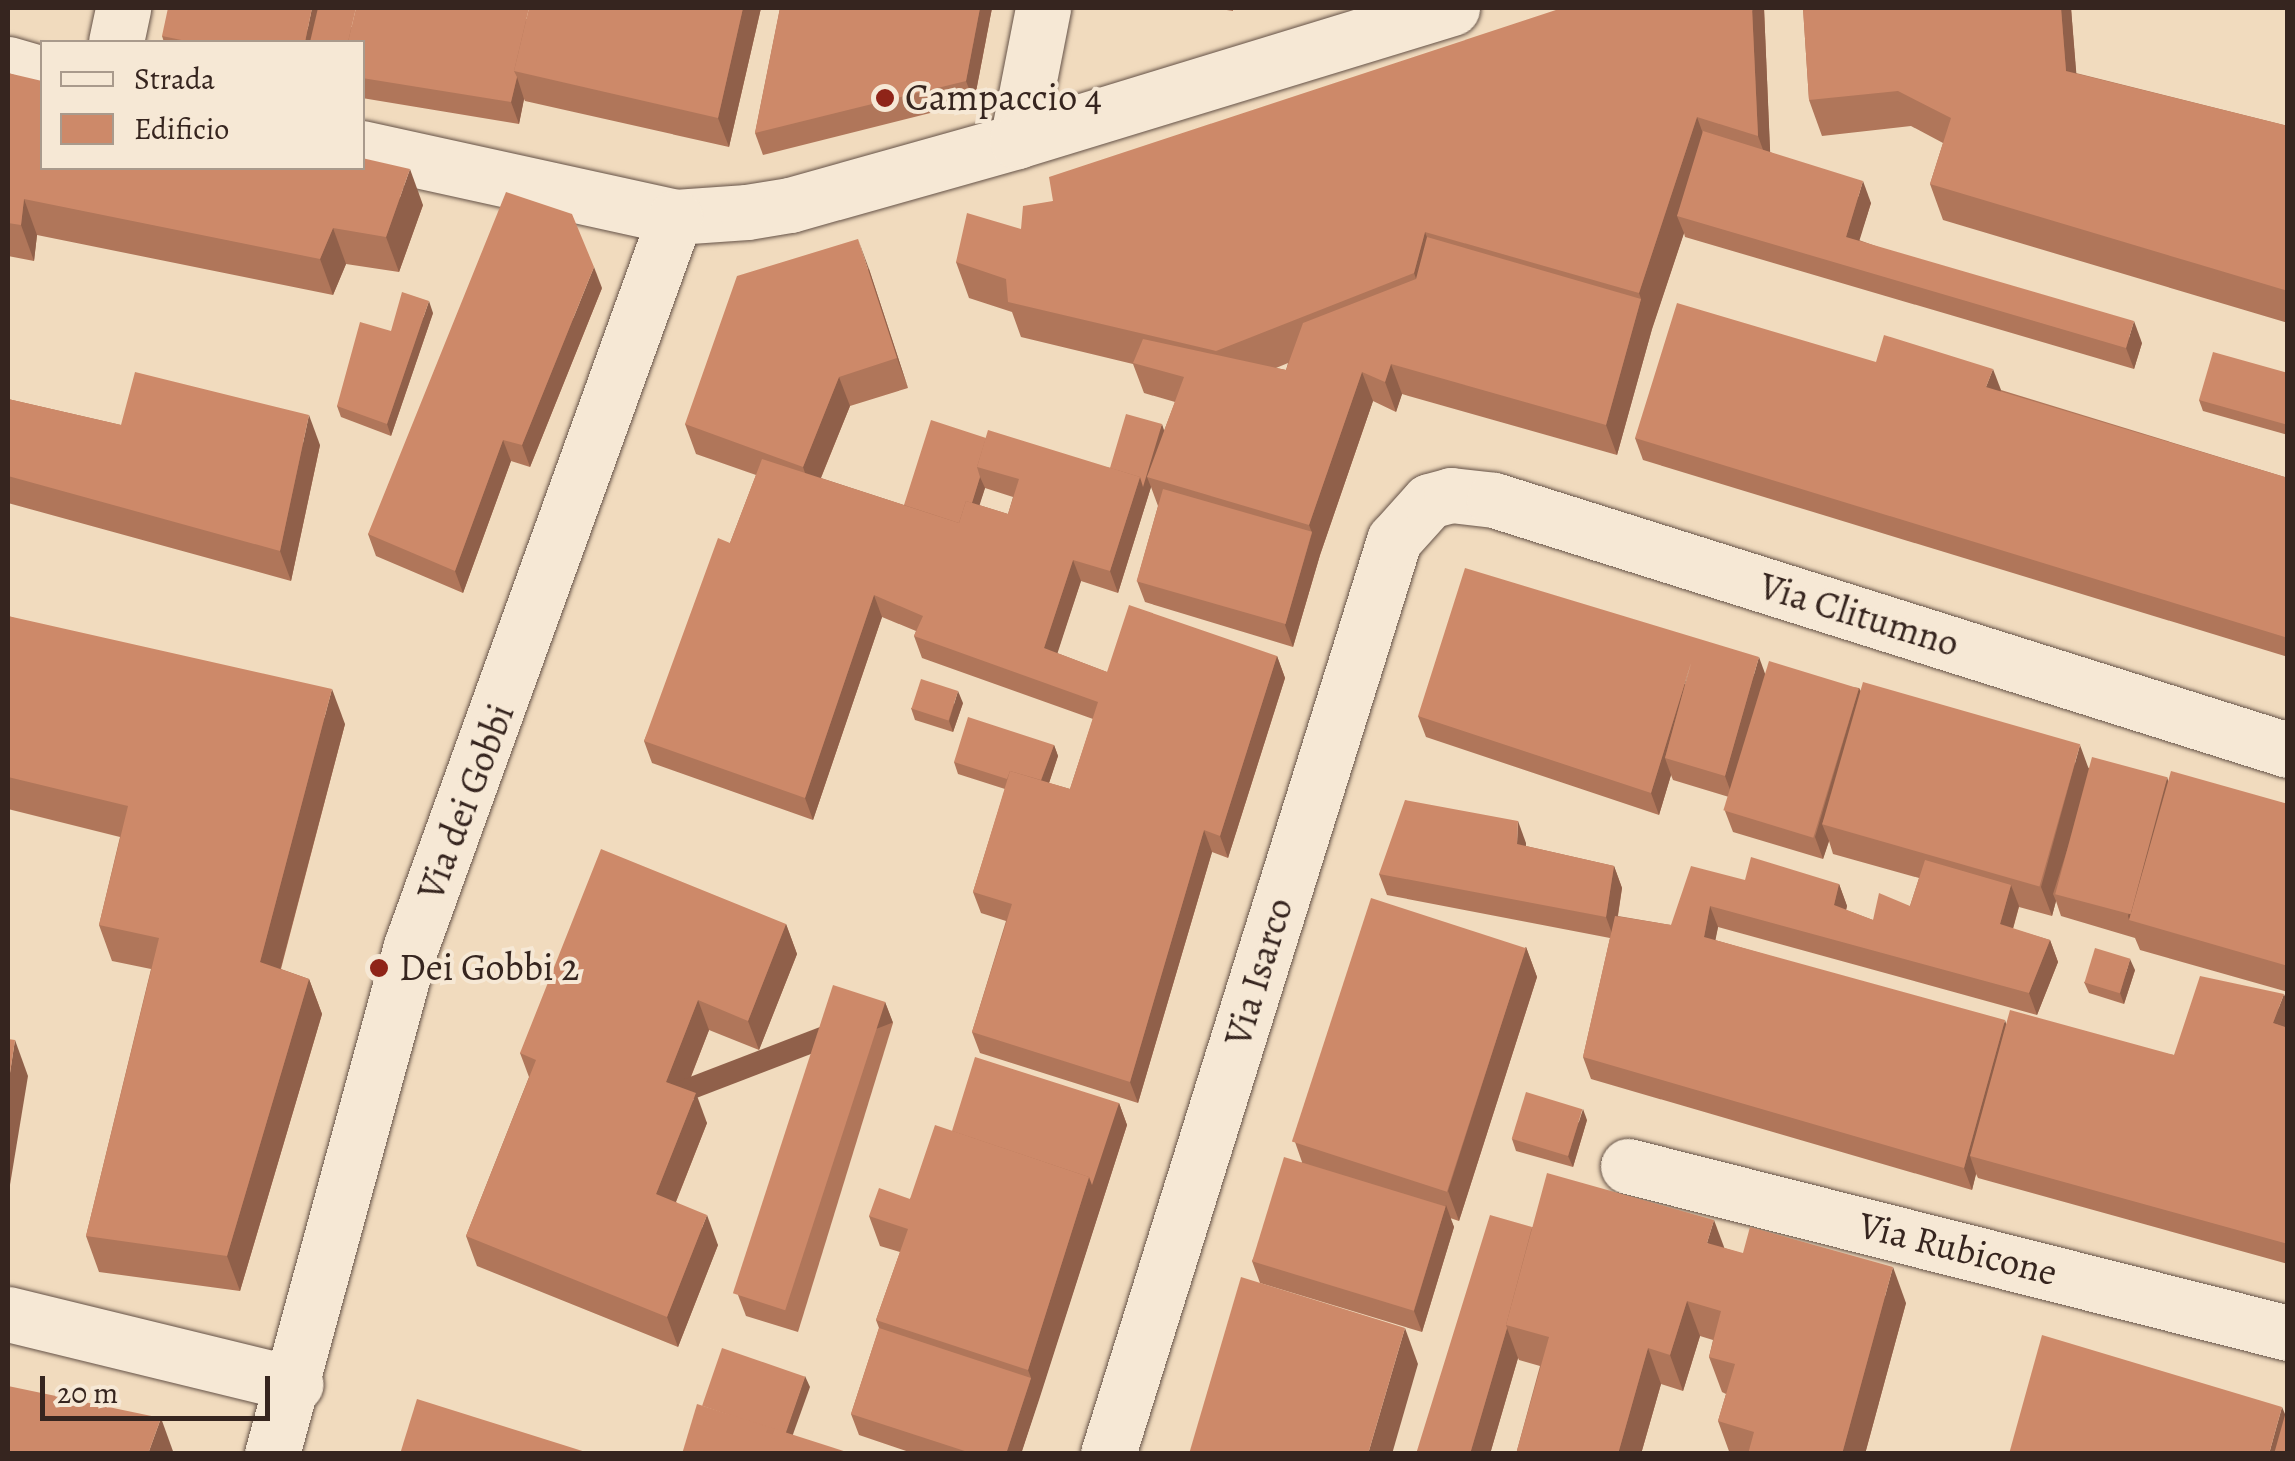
<!DOCTYPE html>
<style>
body{margin:0}
#map{position:relative;width:2295px;height:1461px;overflow:hidden;background:#f1dbbe;font-family:Alegreya,serif}
div>[style]{position:absolute}
.roads{filter:drop-shadow(0 0 2px #655247) drop-shadow(0 0 2px #655247)}
.street>*{height:55px;margin:-27.5px;padding:0 27.5px;transform-origin:27.5px;border-radius:27.5px;background:#f6e8d5}
.wall>*{inset:0;background:#b0765a}
.shaded-wall>*{inset:0;background:#90604a;transform-origin:0 0}
.building>*{inset:0;background:#cd8969;transform-origin:0 0}
.dots>*{width:28px;height:28px;translate:-50% -50%;box-sizing:border-box;border:5px solid #f6e8d5;border-radius:50%}
span{translate:-50% -50%;white-space:nowrap;text-align:center;line-height:1.15;-webkit-text-stroke:8px #f6e8d5;paint-order:stroke}
.poi-label{font-size:38px;color:#36251f}
.left{translate:0 -50%;text-align:left}
.street-label{font-size:38px;color:#36251f}
.frame{position:absolute;inset:0;border:10px solid #36251f;pointer-events:none}
.legend{position:absolute;left:40px;top:40px;width:325px;height:130px;box-sizing:border-box;background:#f6e8d5;border:2px solid #a99a8c;margin:0;padding:12px 18px;list-style:none;font-size:30px;color:#36251f}
.legend li{display:flex;align-items:center;gap:20px;height:50px}
.legend b{width:50px;border:2px solid #a99a8c}
.scale{position:absolute;left:40px;top:1376px;width:230px;height:45px;box-sizing:border-box;border:5px solid #36251f;border-top:0;padding-left:12px;font-size:30px;line-height:35px;white-space:nowrap;color:#36251f;-webkit-text-stroke:8px #f6e8d5;paint-order:stroke}
</style>
<div id="map">
<div class="roads">
<div class="street">
<i style="left:116px;top:42px;width:35px;rotate:-78deg"></i>
<i style="left:8px;top:64px;width:35px;rotate:16deg"></i>
<i style="left:1017px;top:141px;width:136px;rotate:-78.9deg"></i>
<i style="left:362px;top:148px;width:321px;rotate:12.4deg"></i>
<i style="left:675px;top:217px;width:72px;rotate:-4deg"></i>
<i style="left:747px;top:212px;width:44px;rotate:-9.2deg"></i>
<i style="left:790px;top:205px;width:236px;rotate:-15.7deg"></i>
<i style="left:1017px;top:141px;width:455px;rotate:-17deg"></i>
<i style="left:1628px;top:1166px;width:681px;rotate:14.2deg"></i>
<i style="left:8px;top:1314px;width:296px;rotate:13.7deg"></i>
<i style="left:272px;top:1454px;width:527px;rotate:-74.7deg"></i>
<i style="left:411px;top:946px;width:775px;rotate:-70.09deg"></i>
<i style="left:1108px;top:1454px;width:958px;rotate:-72.62deg"></i>
<i style="left:1394px;top:540px;width:52px;rotate:-48.1deg"></i>
<i style="left:1429px;top:501px;width:23px;rotate:-15deg"></i>
<i style="left:1451px;top:495px;width:43px;rotate:6.6deg"></i>
<i style="left:1494px;top:500px;width:832px;rotate:17.48deg"></i>
</div>
</div>
<div class="wall">
<i style="clip-path:polygon(761px 8px,729px 147px,525px 101px,524px 99px,519px 124px,362px 98px,362px 42px,164px 42px,162px 36px)"></i>
<i style="clip-path:polygon(780px 8px,992px 8px,974px 102px,763px 155px,755px 133px)"></i>
<i style="clip-path:polygon(1214px 8px,1233px 8px,1233px 11px)"></i>
<i style="clip-path:polygon(evenodd,1764px 8px,1770px 152px,1871px 203px,1859px 240px,2142px 343px,2134px 369px,1685px 237px,1684px 233px,1652px 329px,1617px 455px,1402px 394px,1396px 412px,1373px 401px,1320px 555px,1293px 647px,1145px 602px,1137px 581px,1158px 506px,1151px 487px,1118px 593px,1081px 581px,1057px 653px,1107px 672px,1277px 656px,1285px 678px,1228px 858px,1212px 852px,1138px 1103px,980px 1053px,972px 1032px,1006px 921px,981px 913px,973px 892px,1005px 789px,958px 774px,954px 762px,1054px 745px,1058px 756px,1049px 783px,1070px 789px,1093px 719px,922px 658px,914px 636px,916px 631px,882px 617px,813px 820px,652px 763px,644px 741px,730px 543px,756px 475px,696px 454px,685px 424px,869px 269px,908px 388px,850px 406px,821px 478px,904px 505px,986px 438px,1110px 468px,1164px 431px,1175px 402px,1144px 393px,1133px 364px,1021px 337px,1012px 312px,969px 298px,956px 262px,1021px 229px,1053px 201px,1764px 8px,1288px 363px,1286px 370px,1276px 368px,1288px 363px,1764px 8px,985px 488px,1013px 497px,1008px 514px,979px 505px,985px 488px)"></i>
<i style="clip-path:polygon(1803px 8px,2071px 8px,2076px 73px,2288px 126px,2288px 323px,1943px 220px,1930px 184px,1943px 143px,1911px 126px,1822px 136px,1809px 100px)"></i>
<i style="clip-path:polygon(8px 73px,423px 205px,399px 272px,346px 264px,333px 295px,37px 235px,34px 261px,8px 256px)"></i>
<i style="clip-path:polygon(602px 288px,530px 467px,511px 461px,463px 593px,376px 556px,368px 534px)"></i>
<i style="clip-path:polygon(433px 313px,391px 436px,341px 417px,337px 406px,391px 331px)"></i>
<i style="clip-path:polygon(1876px 362px,2001px 390px,2288px 478px,2288px 657px,1643px 460px,1635px 438px)"></i>
<i style="clip-path:polygon(2288px 373px,2288px 435px,2203px 411px,2199px 400px)"></i>
<i style="clip-path:polygon(8px 399px,121px 425px,320px 445px,291px 581px,8px 503px)"></i>
<i style="clip-path:polygon(8px 616px,345px 724px,281px 969px,309px 979px,322px 1014px,240px 1291px,99px 1272px,86px 1236px,151px 969px,112px 961px,99px 925px,120px 837px,8px 809px)"></i>
<i style="clip-path:polygon(1765px 674px,1859px 688px,1861px 691px,2089px 768px,2288px 804px,2288px 992px,2140px 950px,2135px 938px,2061px 916px,2056px 901px,2052px 916px,2019px 907px,2013px 929px,2050px 940px,2058px 962px,2037px 1015px,1718px 927px,1715px 940px,2006px 1024px,2174px 1055px,2288px 1004px,2288px 1264px,1978px 1178px,1976px 1174px,1972px 1190px,1591px 1079px,1583px 1057px,1610px 938px,1387px 895px,1379px 874px,1526px 843px,1526px 846px,1614px 866px,1622px 888px,1618px 916px,1671px 925px,1745px 880px,1839px 884px,1847px 906px,1846px 910px,1873px 920px,1910px 906px,1919px 878px,1833px 854px,1829px 841px,1823px 859px,1733px 832px,1725px 811px,1729px 797px,1673px 780px,1671px 775px,1659px 815px,1426px 737px,1418px 716px)"></i>
<i style="clip-path:polygon(963px 703px,953px 732px,915px 720px,911px 708px)"></i>
<i style="clip-path:polygon(786px 924px,797px 954px,759px 1050px,709px 1030px,686px 1090px,707px 1123px,676px 1202px,718px 1245px,678px 1347px,477px 1266px,466px 1236px,529px 1077px,520px 1053px)"></i>
<i style="clip-path:polygon(1526px 947px,1537px 977px,1459px 1221px,1450px 1218px,1454px 1227px,1422px 1332px,1260px 1283px,1252px 1261px,1302px 1162px,1295px 1142px)"></i>
<i style="clip-path:polygon(2135px 970px,2124px 1004px,2089px 993px,2084px 982px)"></i>
<i style="clip-path:polygon(885px 1002px,893px 1023px,798px 1332px,746px 1316px,738px 1295px)"></i>
<i style="clip-path:polygon(1119px 1103px,1127px 1125px,1021px 1454px,915px 1454px,859px 1435px,851px 1414px,879px 1328px,876px 1320px,900px 1252px,880px 1246px,869px 1216px,910px 1199px,952px 1131px)"></i>
<i style="clip-path:polygon(1587px 1120px,1573px 1167px,1516px 1151px,1512px 1139px)"></i>
<i style="clip-path:polygon(1532px 1227px,1724px 1248px,1906px 1303px,1865px 1454px,1730px 1454px,1718px 1421px,1726px 1394px,1722px 1392px,1709px 1357px,1713px 1340px,1700px 1336px,1683px 1391px,1661px 1384px,1641px 1454px,1516px 1454px,1540px 1366px,1519px 1360px,1518px 1358px,1490px 1454px,1416px 1454px)"></i>
</div>
<div class="shaded-wall">
<i style="clip-path:polygon(312px 8px,325px 8px,317px 42px,305px 42px)"></i>
<i style="clip-path:polygon(743px 8px,761px 8px,729px 147px,718px 118px)"></i>
<i style="clip-path:polygon(980px 8px,992px 8px,974px 102px,966px 81px)"></i>
<i style="clip-path:polygon(1752px 8px,1764px 8px,1771px 172px,1758px 136px)"></i>
<i style="clip-path:polygon(2061px 8px,2071px 8px,2079px 106px,2066px 71px)"></i>
<i style="clip-path:polygon(517px 77px,524px 99px,519px 124px,511px 102px)"></i>
<i style="clip-path:polygon(1697px 117px,1710px 153px,1677px 216px,1684px 233px,1652px 329px,1617px 455px,1606px 425px,1641px 299px,1639px 293px)"></i>
<i style="clip-path:polygon(410px 169px,423px 205px,399px 272px,386px 237px)"></i>
<i style="clip-path:polygon(1863px 181px,1871px 203px,1854px 258px,1846px 237px)"></i>
<i style="clip-path:polygon(24px 199px,37px 235px,34px 261px,21px 225px)"></i>
<i style="clip-path:polygon(333px 228px,346px 264px,333px 295px,320px 259px)"></i>
<i style="clip-path:polygon(1425px 232px,1438px 267px,1427px 309px,1414px 273px)"></i>
<i style="clip-path:polygon(858px 239px,869px 269px,908px 388px,897px 358px)"></i>
<i style="clip-path:polygon(594px 267px,602px 288px,530px 467px,522px 445px)"></i>
<i style="clip-path:polygon(429px 301px,433px 313px,391px 436px,387px 424px)"></i>
<i style="clip-path:polygon(2134px 321px,2142px 343px,2134px 369px,2126px 348px)"></i>
<i style="clip-path:polygon(1391px 364px,1402px 394px,1396px 412px,1385px 382px)"></i>
<i style="clip-path:polygon(1993px 369px,2001px 390px,1994px 409px,1986px 387px)"></i>
<i style="clip-path:polygon(1362px 372px,1373px 401px,1320px 555px,1293px 647px,1285px 625px,1312px 533px,1309px 525px)"></i>
<i style="clip-path:polygon(839px 377px,850px 406px,813px 497px,803px 467px)"></i>
<i style="clip-path:polygon(309px 415px,320px 445px,291px 581px,280px 551px)"></i>
<i style="clip-path:polygon(1162px 424px,1166px 436px,1147px 477px,1151px 487px,1118px 593px,1110px 571px,1140px 477px)"></i>
<i style="clip-path:polygon(503px 440px,511px 461px,463px 593px,455px 571px)"></i>
<i style="clip-path:polygon(980px 477px,985px 488px,967px 545px,962px 533px)"></i>
<i style="clip-path:polygon(1073px 560px,1081px 581px,1052px 670px,1044px 648px)"></i>
<i style="clip-path:polygon(874px 595px,882px 617px,813px 820px,805px 798px)"></i>
<i style="clip-path:polygon(1277px 656px,1285px 678px,1228px 858px,1220px 836px)"></i>
<i style="clip-path:polygon(1759px 657px,1767px 679px,1733px 798px,1725px 776px)"></i>
<i style="clip-path:polygon(1691px 663px,1665px 758px,1671px 775px,1659px 815px,1651px 793px)"></i>
<i style="clip-path:polygon(1859px 688px,1867px 710px,1822px 824px,1829px 841px,1823px 859px,1815px 837px)"></i>
<i style="clip-path:polygon(332px 689px,345px 724px,273px 997px,260px 962px)"></i>
<i style="clip-path:polygon(958px 691px,963px 703px,953px 732px,949px 721px)"></i>
<i style="clip-path:polygon(1054px 745px,1058px 756px,1043px 801px,1038px 789px)"></i>
<i style="clip-path:polygon(2080px 745px,2091px 775px,2053px 894px,2056px 901px,2052px 916px,2041px 887px)"></i>
<i style="clip-path:polygon(2167px 777px,2174px 799px,2129px 920px,2128px 916px)"></i>
<i style="clip-path:polygon(1518px 821px,1526px 843px,1525px 865px,1517px 844px)"></i>
<i style="clip-path:polygon(1204px 830px,1212px 852px,1138px 1103px,1130px 1082px)"></i>
<i style="clip-path:polygon(1614px 866px,1622px 888px,1614px 939px,1606px 917px)"></i>
<i style="clip-path:polygon(1839px 884px,1847px 906px,1842px 927px,1834px 905px)"></i>
<i style="clip-path:polygon(2011px 885px,2019px 906px,2008px 946px,2000px 924px)"></i>
<i style="clip-path:polygon(1710px 906px,1718px 927px,1712px 958px,1704px 937px)"></i>
<i style="clip-path:polygon(786px 924px,797px 954px,759px 1050px,748px 1021px)"></i>
<i style="clip-path:polygon(2050px 940px,2058px 962px,2037px 1015px,2029px 993px)"></i>
<i style="clip-path:polygon(1526px 947px,1537px 977px,1459px 1221px,1448px 1191px)"></i>
<i style="clip-path:polygon(2130px 959px,2135px 970px,2124px 1004px,2120px 993px)"></i>
<i style="clip-path:polygon(309px 979px,322px 1014px,240px 1291px,227px 1256px)"></i>
<i style="clip-path:polygon(2284px 994px,2288px 1004px,2288px 1028px,2273px 1023px)"></i>
<i style="clip-path:polygon(698px 1000px,709px 1030px,677px 1112px,666px 1082px)"></i>
<i style="left:885px;top:1002px;width:22px;height:322px;rotate:69deg"></i>
<i style="clip-path:polygon(2005px 1020px,2012px 1042px,1970px 1156px,1976px 1174px,1972px 1190px,1964px 1168px)"></i>
<i style="clip-path:polygon(15px 1040px,28px 1076px,8px 1197px,8px 1086px)"></i>
<i style="clip-path:polygon(696px 1093px,707px 1123px,667px 1224px,656px 1194px)"></i>
<i style="clip-path:polygon(1119px 1103px,1127px 1125px,1039px 1400px,1021px 1454px,1006px 1454px,1031px 1378px,1028px 1370px,1089px 1177px)"></i>
<i style="clip-path:polygon(1583px 1109px,1587px 1120px,1573px 1167px,1568px 1156px)"></i>
<i style="clip-path:polygon(1446px 1205px,1454px 1227px,1422px 1332px,1414px 1311px)"></i>
<i style="clip-path:polygon(707px 1215px,718px 1245px,678px 1347px,667px 1317px)"></i>
<i style="clip-path:polygon(1714px 1220px,1727px 1255px,1707px 1243px)"></i>
<i style="clip-path:polygon(1893px 1267px,1906px 1303px,1865px 1454px,1842px 1454px)"></i>
<i style="clip-path:polygon(1687px 1301px,1700px 1336px,1683px 1391px,1670px 1355px)"></i>
<i style="clip-path:polygon(1405px 1328px,1418px 1364px,1392px 1454px,1368px 1454px)"></i>
<i style="clip-path:polygon(1507px 1328px,1518px 1358px,1490px 1454px,1470px 1454px)"></i>
<i style="clip-path:polygon(1648px 1348px,1661px 1384px,1641px 1454px,1618px 1454px)"></i>
<i style="clip-path:polygon(805px 1376px,810px 1387px,787px 1451px,783px 1439px)"></i>
<i style="clip-path:polygon(2282px 1407px,2288px 1421px,2288px 1454px,2269px 1454px)"></i>
<i style="clip-path:polygon(161px 1418px,174px 1454px,148px 1454px)"></i>
</div>
<div class="building">
<i style="clip-path:polygon(168px 8px,312px 8px,305px 42px,191px 42px,162px 36px)"></i>
<i style="clip-path:polygon(318px 8px,356px 8px,348px 42px,310px 42px)"></i>
<i style="clip-path:polygon(356px 8px,529px 8px,514px 71px,517px 77px,511px 102px,362px 78px,362px 42px,348px 42px)"></i>
<i style="clip-path:polygon(529px 8px,743px 8px,718px 118px,514px 71px)"></i>
<i style="clip-path:polygon(780px 8px,980px 8px,966px 81px,755px 133px)"></i>
<i style="clip-path:polygon(1562px 8px,1752px 8px,1758px 136px,1697px 117px,1639px 293px,1425px 232px,1414px 273px,1216px 351px,1008px 302px,1006px 279px,956px 262px,967px 213px,1021px 229px,1023px 206px,1053px 201px,1049px 177px)"></i>
<i style="clip-path:polygon(1803px 8px,2061px 8px,2066px 71px,2288px 126px,2288px 291px,1930px 184px,1951px 118px,1898px 91px,1809px 100px)"></i>
<i style="clip-path:polygon(8px 73px,42px 81px,42px 168px,362px 168px,362px 158px,410px 169px,386px 237px,333px 228px,320px 259px,24px 199px,21px 225px,8px 223px)"></i>
<i style="clip-path:polygon(1703px 131px,1863px 181px,1846px 237px,2134px 321px,2126px 348px,1677px 216px)"></i>
<i style="clip-path:polygon(506px 192px,572px 214px,594px 267px,522px 445px,503px 440px,455px 571px,368px 534px)"></i>
<i style="clip-path:polygon(1427px 237px,1641px 299px,1606px 425px,1391px 364px,1385px 382px,1362px 372px,1309px 525px,1147px 477px,1184px 377px,1133px 363px,1143px 339px,1286px 370px,1303px 323px,1416px 279px)"></i>
<i style="clip-path:polygon(858px 239px,897px 358px,839px 377px,803px 467px,685px 424px,737px 276px)"></i>
<i style="clip-path:polygon(402px 292px,429px 301px,387px 424px,337px 406px,360px 322px,391px 331px)"></i>
<i style="clip-path:polygon(1677px 303px,1876px 362px,1884px 335px,1993px 369px,1986px 387px,2288px 478px,2288px 638px,1635px 438px)"></i>
<i style="clip-path:polygon(2213px 352px,2288px 373px,2288px 425px,2199px 400px)"></i>
<i style="clip-path:polygon(135px 372px,309px 415px,280px 551px,8px 476px,8px 399px,121px 425px)"></i>
<i style="clip-path:polygon(1126px 414px,1162px 424px,1143px 487px,1140px 477px,1110px 468px)"></i>
<i style="clip-path:polygon(931px 420px,986px 438px,977px 467px,980px 477px,972px 503px,966px 501px,959px 523px,904px 505px)"></i>
<i style="clip-path:polygon(988px 430px,1140px 477px,1110px 571px,1073px 560px,1044px 648px,1107px 672px,1129px 605px,1277px 656px,1220px 836px,1204px 830px,1130px 1082px,972px 1032px,1012px 904px,973px 892px,1010px 771px,1070px 789px,1098px 702px,914px 636px,923px 616px,874px 595px,805px 798px,644px 741px,718px 538px,730px 543px,762px 459px,959px 523px,966px 501px,1008px 514px,1019px 479px,977px 467px)"></i>
<i style="left:1163px;top:489px;width:155px;height:96px;rotate:16deg"></i>
<i style="clip-path:polygon(1465px 568px,1759px 657px,1725px 776px,1665px 758px,1691px 663px,1651px 793px,1418px 716px)"></i>
<i style="clip-path:polygon(8px 616px,332px 689px,260px 962px,309px 979px,227px 1256px,86px 1236px,159px 938px,99px 925px,128px 806px,8px 777px)"></i>
<i style="left:1769px;top:661px;width:94px;height:156px;rotate:17deg"></i>
<i style="left:921px;top:679px;width:39px;height:31px;rotate:18deg"></i>
<i style="left:1863px;top:682px;width:226px;height:148px;rotate:16deg"></i>
<i style="clip-path:polygon(968px 717px,1054px 745px,1041px 780px,1010px 771px,1007px 779px,954px 762px)"></i>
<i style="left:2092px;top:757px;width:78px;height:142px;rotate:15deg"></i>
<i style="clip-path:polygon(2171px 771px,2288px 804px,2288px 966px,2129px 920px)"></i>
<i style="clip-path:polygon(1405px 800px,1518px 821px,1517px 844px,1614px 866px,1606px 917px,1379px 874px)"></i>
<i style="clip-path:polygon(601px 849px,786px 924px,748px 1021px,698px 1000px,666px 1082px,696px 1093px,656px 1194px,707px 1215px,667px 1317px,466px 1236px,536px 1060px,520px 1053px)"></i>
<i style="clip-path:polygon(1751px 857px,1839px 884px,1834px 905px,1873px 920px,1879px 893px,1910px 906px,1925px 860px,2011px 885px,2000px 924px,2050px 940px,2029px 993px,1710px 906px,1704px 937px,2005px 1020px,1964px 1168px,1583px 1057px,1615px 916px,1671px 925px,1691px 866px,1745px 880px)"></i>
<i style="left:1371px;top:898px;width:163px;height:256px;rotate:18deg"></i>
<i style="left:2095px;top:948px;width:37px;height:36px;rotate:17deg"></i>
<i style="clip-path:polygon(2200px 976px,2284px 994px,2273px 1023px,2288px 1028px,2288px 1244px,1970px 1156px,2010px 1010px,2174px 1055px)"></i>
<i style="left:833px;top:985px;width:55px;height:324px;rotate:18deg"></i>
<i style="clip-path:polygon(8px 1039px,15px 1040px,8px 1086px)"></i>
<i style="clip-path:polygon(975px 1057px,1119px 1103px,1092px 1185px,1089px 1177px,952px 1131px)"></i>
<i style="left:1526px;top:1092px;width:59px;height:49px;rotate:17deg"></i>
<i style="clip-path:polygon(935px 1125px,1089px 1177px,1028px 1370px,876px 1320px,908px 1229px,869px 1216px,879px 1188px,910px 1199px)"></i>
<i style="left:1284px;top:1157px;width:169px;height:109px;rotate:17deg"></i>
<i style="clip-path:polygon(1547px 1173px,1714px 1220px,1707px 1243px,1743px 1253px,1750px 1227px,1893px 1267px,1842px 1454px,1748px 1454px,1754px 1432px,1718px 1421px,1735px 1364px,1709px 1357px,1721px 1311px,1687px 1301px,1670px 1355px,1648px 1348px,1618px 1454px,1516px 1454px,1549px 1337px,1506px 1325px)"></i>
<i style="clip-path:polygon(1490px 1215px,1532px 1227px,1506px 1325px,1507px 1328px,1470px 1454px,1416px 1454px)"></i>
<i style="clip-path:polygon(1241px 1277px,1405px 1328px,1368px 1454px,1189px 1454px)"></i>
<i style="clip-path:polygon(879px 1328px,1031px 1378px,1006px 1454px,974px 1454px,851px 1414px)"></i>
<i style="clip-path:polygon(2042px 1335px,2282px 1407px,2269px 1454px,2009px 1454px)"></i>
<i style="left:722px;top:1348px;width:88px;height:61px;rotate:19deg"></i>
<i style="clip-path:polygon(8px 1386px,161px 1418px,148px 1454px,8px 1454px)"></i>
<i style="clip-path:polygon(417px 1399px,592px 1454px,400px 1454px)"></i>
<i style="clip-path:polygon(697px 1404px,853px 1454px,682px 1454px)"></i>
<i style="clip-path:polygon(2285px 1415px,2288px 1416px,2288px 1454px,2274px 1454px)"></i>
</div>
<div class="dots">
<i style="left:885px;top:98px;background:#8f2418"></i>
<i style="left:379px;top:968px;background:#8f2418"></i>
</div>
<div class="poi-label">
<span class="left" style="left:905px;top:98px">Campaccio 4</span>
<span class="left" style="left:399px;top:968px">Dei Gobbi 2</span>
</div>
<div class="street-label">
<span style="left:1859px;top:615px;rotate:17deg">Via Clitumno</span>
<span style="left:466px;top:802px;rotate:-69deg">Via dei Gobbi</span>
<span style="left:1259px;top:972px;rotate:-73deg">Via Isarco</span>
<span style="left:1958px;top:1249px;rotate:14deg">Via Rubicone</span>
</div>
<div class="frame"></div>
<ul class="legend">
<li><b style="height:12px;background:#f6e8d5"></b>Strada</li>
<li><b style="height:28px;background:#cd8969"></b>Edificio</li>
</ul>
<div class="scale">20 m</div>
</div>
